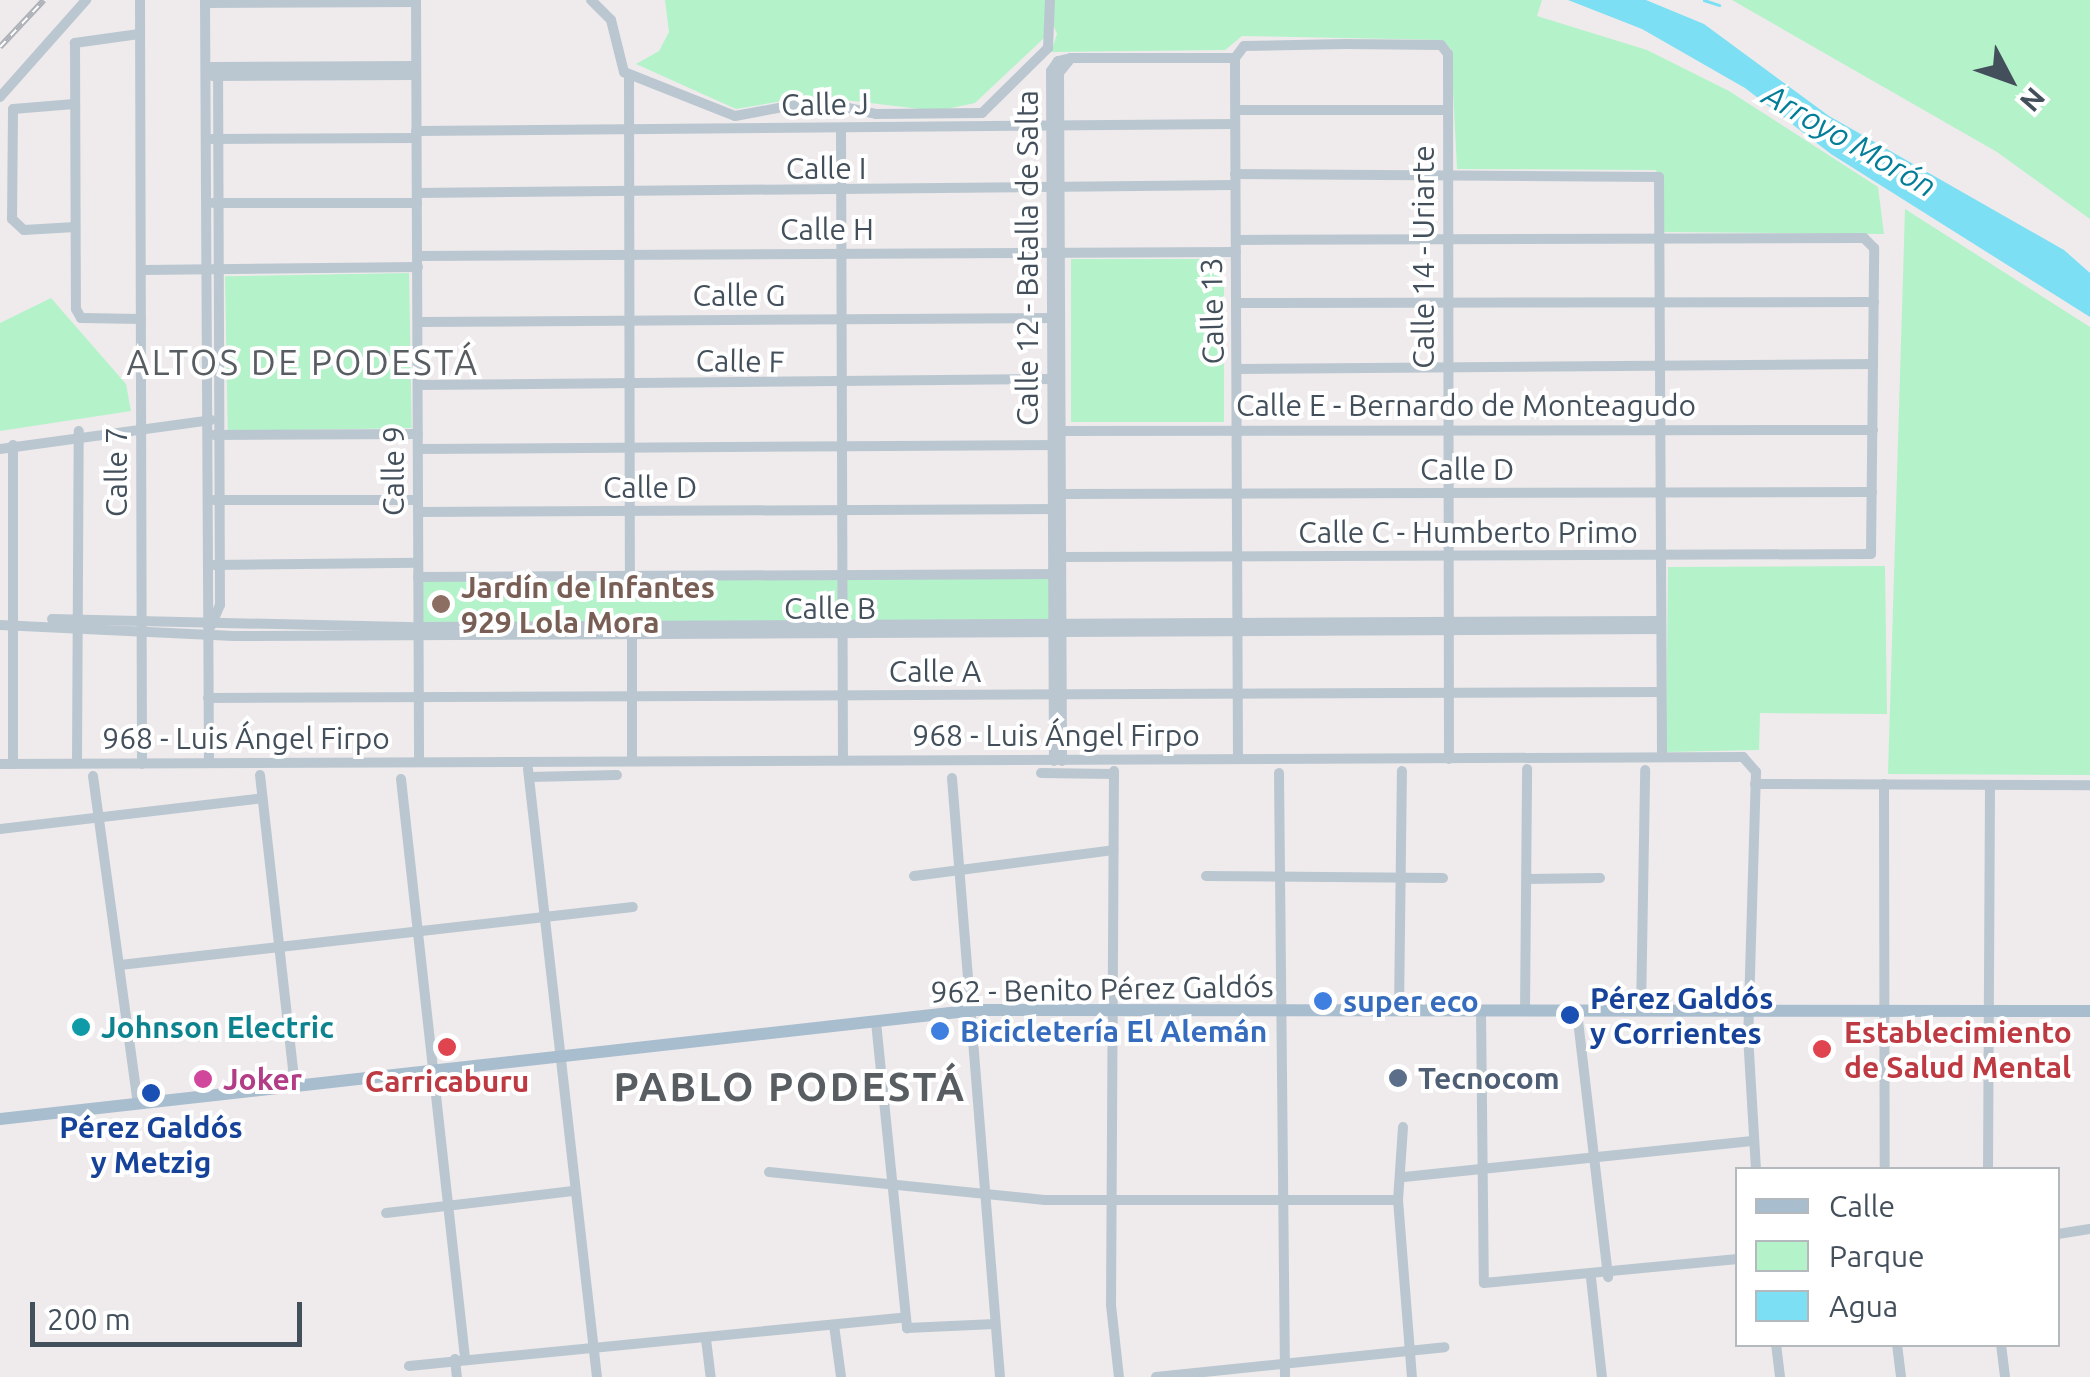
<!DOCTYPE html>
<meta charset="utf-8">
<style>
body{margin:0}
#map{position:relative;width:2090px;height:1377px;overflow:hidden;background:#efebec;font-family:Ubuntu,sans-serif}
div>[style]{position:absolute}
.green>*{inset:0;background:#b4f2ca;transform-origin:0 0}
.water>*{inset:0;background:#7ddff3}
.stream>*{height:2.5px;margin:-1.25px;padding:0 1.25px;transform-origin:1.25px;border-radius:1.25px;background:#7ddff3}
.minor>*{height:10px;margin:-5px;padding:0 5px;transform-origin:5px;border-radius:5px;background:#bbc7d0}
.major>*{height:12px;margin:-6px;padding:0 6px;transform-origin:6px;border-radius:6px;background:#a8bdce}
.rail>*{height:6px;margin-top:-3px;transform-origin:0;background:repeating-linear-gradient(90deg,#fff 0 8px,#adb1b7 0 16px);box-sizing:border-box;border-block:2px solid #adb1b7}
.dots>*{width:28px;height:28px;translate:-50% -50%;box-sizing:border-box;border:5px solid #fff;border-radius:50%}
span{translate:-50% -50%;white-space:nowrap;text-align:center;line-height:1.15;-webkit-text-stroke:8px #fff;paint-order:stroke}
.street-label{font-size:30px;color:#43505b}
.education-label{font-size:30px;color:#785e54;font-weight:700}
.left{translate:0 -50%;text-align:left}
.transit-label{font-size:30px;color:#164399;font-weight:700}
.shop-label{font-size:30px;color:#366cbe;font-weight:700}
.culture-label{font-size:30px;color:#0d838f;font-weight:700}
.health-label{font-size:30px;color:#be3a42;font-weight:700}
.service-label{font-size:30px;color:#4e5e75;font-weight:700}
.hotel-label{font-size:30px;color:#b23c85;font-weight:700}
.water-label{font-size:32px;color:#037e99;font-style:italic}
.quarter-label{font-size:35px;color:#585d62;letter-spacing:2.5px}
.district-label{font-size:40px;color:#585d62;font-weight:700;letter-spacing:2.5px}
.legend{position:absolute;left:1735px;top:1167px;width:325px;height:180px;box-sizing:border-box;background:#fff;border:2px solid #b4b9bd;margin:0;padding:12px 18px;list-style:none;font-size:30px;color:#43505b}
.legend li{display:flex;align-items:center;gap:20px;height:50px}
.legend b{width:50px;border:2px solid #b4b9bd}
.north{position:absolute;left:1960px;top:30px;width:100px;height:100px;-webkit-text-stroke:8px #fff;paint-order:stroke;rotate:131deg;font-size:28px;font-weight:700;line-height:40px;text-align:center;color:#43505b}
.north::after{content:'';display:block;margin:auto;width:35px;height:45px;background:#43505b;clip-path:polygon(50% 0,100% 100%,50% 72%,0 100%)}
.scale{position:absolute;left:30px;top:1302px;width:272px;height:45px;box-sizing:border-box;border:5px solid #43505b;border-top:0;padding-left:12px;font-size:30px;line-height:35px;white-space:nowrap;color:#43505b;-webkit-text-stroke:8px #fff;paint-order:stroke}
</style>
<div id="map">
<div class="green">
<i style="clip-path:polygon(665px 0,1542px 0,1537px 16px,1647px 50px,1729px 91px,1878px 187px,1884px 234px,1664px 232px,1656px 170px,1457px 169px,1451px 49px,1442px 40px,1242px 36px,1225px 50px,1051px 52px,1057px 34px,1048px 12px,1044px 38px,975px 103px,937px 111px,811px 96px,736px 109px,636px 64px,659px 51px,669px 32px)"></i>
<i style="clip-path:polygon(1732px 0,2090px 0,2090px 219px,1997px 152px)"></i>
<i style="clip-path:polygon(1905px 209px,2090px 327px,2090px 775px,1888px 774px)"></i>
<i style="left:1071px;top:259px;width:153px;height:163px"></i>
<i style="left:409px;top:273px;width:155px;height:184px;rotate:89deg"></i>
<i style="clip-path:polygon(51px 298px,126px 384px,131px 411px,0 431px,0 323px)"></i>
<i style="clip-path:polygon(1885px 566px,1887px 714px,1760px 713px,1759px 750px,1666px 752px,1668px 567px)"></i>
<i style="left:1054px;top:574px;width:50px;height:636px;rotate:90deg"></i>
</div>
<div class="water">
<i style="clip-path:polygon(1568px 0,1646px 0,1704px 24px,1829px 116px,2064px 250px,2090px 273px,2090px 317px,1831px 154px,1745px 88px,1642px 29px)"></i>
</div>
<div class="stream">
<i style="left:1704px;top:0;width:16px;rotate:18deg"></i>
</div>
<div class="minor">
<i style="left:140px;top:0;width:764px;rotate:89.85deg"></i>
<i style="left:205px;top:0;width:763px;rotate:89.7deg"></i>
<i style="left:416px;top:0;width:762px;rotate:89.77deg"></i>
<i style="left:591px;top:0;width:28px;rotate:45deg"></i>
<i style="left:611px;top:20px;width:54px;rotate:76deg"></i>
<i style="left:624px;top:72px;width:119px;rotate:21.6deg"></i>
<i style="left:735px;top:116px;width:82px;rotate:-10.5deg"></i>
<i style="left:816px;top:101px;width:61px;rotate:12.2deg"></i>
<i style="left:876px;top:114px;width:106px;rotate:-0.5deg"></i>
<i style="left:982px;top:113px;width:93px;rotate:-44.6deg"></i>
<i style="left:1048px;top:48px;width:48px;rotate:-87.6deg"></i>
<i style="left:205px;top:3px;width:211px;rotate:-0.3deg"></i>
<i style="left:139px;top:34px;width:65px;rotate:172deg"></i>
<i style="left:75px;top:43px;width:266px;rotate:89.8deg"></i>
<i style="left:76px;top:309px;width:10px;rotate:61deg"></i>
<i style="left:81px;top:318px;width:60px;rotate:1deg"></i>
<i style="left:1071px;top:58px;width:164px"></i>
<i style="left:212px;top:67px;width:204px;rotate:-0.3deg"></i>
<i style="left:212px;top:76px;width:204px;rotate:-0.3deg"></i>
<i style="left:629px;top:77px;width:499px;rotate:89.9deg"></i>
<i style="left:0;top:97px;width:130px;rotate:-48.4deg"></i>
<i style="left:74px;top:104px;width:61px;rotate:175.3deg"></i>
<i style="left:13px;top:109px;width:110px;rotate:90.5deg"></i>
<i style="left:12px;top:219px;width:16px;rotate:43deg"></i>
<i style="left:24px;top:230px;width:51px;rotate:-3.4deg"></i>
<i style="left:1236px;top:110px;width:212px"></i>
<i style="left:841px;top:129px;width:631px;rotate:89.82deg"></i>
<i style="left:416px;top:131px;width:819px;rotate:-0.49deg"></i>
<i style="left:212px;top:139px;width:204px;rotate:-0.3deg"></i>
<i style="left:1235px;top:174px;width:424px;rotate:0.4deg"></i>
<i style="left:1659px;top:177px;width:580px;rotate:89.7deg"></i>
<i style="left:417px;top:193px;width:818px;rotate:-0.56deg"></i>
<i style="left:213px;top:203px;width:204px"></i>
<i style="left:418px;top:256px;width:818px;rotate:-0.28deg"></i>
<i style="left:142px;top:270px;width:276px;rotate:-0.6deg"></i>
<i style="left:1237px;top:303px;width:637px;rotate:-0.09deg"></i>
<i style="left:419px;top:322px;width:639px;rotate:-0.36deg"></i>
<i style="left:1237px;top:369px;width:636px;rotate:-0.45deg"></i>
<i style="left:418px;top:385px;width:642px;rotate:-0.54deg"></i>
<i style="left:1060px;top:431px;width:813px;rotate:-0.07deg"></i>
<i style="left:214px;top:435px;width:204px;rotate:-0.3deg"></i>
<i style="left:13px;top:445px;width:319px;rotate:90deg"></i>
<i style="left:0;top:449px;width:213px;rotate:-7.8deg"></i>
<i style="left:418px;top:449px;width:642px;rotate:-0.36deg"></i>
<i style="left:1061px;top:494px;width:811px;rotate:-0.14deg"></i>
<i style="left:214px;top:500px;width:204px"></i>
<i style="left:418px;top:512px;width:637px;rotate:-0.27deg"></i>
<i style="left:1062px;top:557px;width:809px;rotate:-0.21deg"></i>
<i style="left:1871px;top:554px;width:306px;rotate:-89.4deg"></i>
<i style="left:1874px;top:248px;width:14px;rotate:-135deg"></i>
<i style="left:1864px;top:238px;width:628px;rotate:179.82deg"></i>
<i style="left:214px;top:565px;width:204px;rotate:-0.6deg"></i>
<i style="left:418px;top:577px;width:638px;rotate:-0.27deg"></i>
<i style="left:52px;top:619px;width:366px;rotate:1.3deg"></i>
<i style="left:418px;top:627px;width:1243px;rotate:-0.28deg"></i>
<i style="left:0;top:625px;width:234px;rotate:2.7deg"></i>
<i style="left:234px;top:636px;width:1427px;rotate:-0.28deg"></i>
<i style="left:211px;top:626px;width:23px;rotate:-67deg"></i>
<i style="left:220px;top:605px;width:537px;rotate:-90.21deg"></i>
<i style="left:208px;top:698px;width:1453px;rotate:-0.24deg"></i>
<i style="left:1238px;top:759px;width:701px;rotate:-90.25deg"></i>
<i style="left:1235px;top:58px;width:15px;rotate:-53deg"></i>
<i style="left:1244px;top:46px;width:101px;rotate:-1.1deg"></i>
<i style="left:1345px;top:44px;width:96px;rotate:0.6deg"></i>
<i style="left:1441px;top:45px;width:11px;rotate:52deg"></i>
<i style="left:1448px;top:54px;width:705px;rotate:89.92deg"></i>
<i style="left:632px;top:761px;width:127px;rotate:-90deg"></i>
<i style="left:1054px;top:761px;width:690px;rotate:-90.25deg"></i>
<i style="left:1051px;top:71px;width:12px;rotate:-55deg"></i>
<i style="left:1058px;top:61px;width:13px;rotate:-13deg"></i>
<i style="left:1071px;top:58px;width:19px;rotate:129deg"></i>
<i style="left:1059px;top:73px;width:688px;rotate:89.75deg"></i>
<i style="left:77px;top:763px;width:332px;rotate:-89.7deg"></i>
<i style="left:0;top:764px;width:1743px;rotate:-0.23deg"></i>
<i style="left:1743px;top:757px;width:20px;rotate:49deg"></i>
<i style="left:1756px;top:772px;width:263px;rotate:91.7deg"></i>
<i style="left:1748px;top:1035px;width:135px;rotate:86.6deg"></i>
<i style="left:528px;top:769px;width:612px;rotate:83.53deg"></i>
<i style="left:1114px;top:771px;width:534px;rotate:90.32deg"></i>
<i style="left:1111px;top:1305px;width:72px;rotate:83.7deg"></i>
<i style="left:1041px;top:773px;width:73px;rotate:0.8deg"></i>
<i style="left:1279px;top:773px;width:604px;rotate:89.43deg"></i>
<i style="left:260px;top:775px;width:312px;rotate:83.6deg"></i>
<i style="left:93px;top:776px;width:330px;rotate:82.2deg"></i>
<i style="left:529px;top:777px;width:88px;rotate:-1.3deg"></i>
<i style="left:952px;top:778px;width:601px;rotate:85.42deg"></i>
<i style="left:401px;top:779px;width:583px;rotate:83.69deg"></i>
<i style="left:1755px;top:784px;width:335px;rotate:0.2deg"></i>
<i style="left:1884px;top:784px;width:386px;rotate:89.9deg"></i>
<i style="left:0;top:829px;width:264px;rotate:-6.7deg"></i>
<i style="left:914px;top:876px;width:201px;rotate:-7.4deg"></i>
<i style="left:1206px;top:876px;width:237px;rotate:0.5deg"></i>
<i style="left:1527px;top:879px;width:73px;rotate:-0.8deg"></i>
<i style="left:120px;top:965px;width:516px;rotate:-6.45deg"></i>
<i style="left:1399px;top:1011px;width:240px;rotate:-89.3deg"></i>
<i style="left:1481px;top:1011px;width:272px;rotate:89.4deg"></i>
<i style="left:1484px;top:1283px;width:255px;rotate:-5.4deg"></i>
<i style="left:1525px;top:1011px;width:242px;rotate:-89.5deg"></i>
<i style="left:1641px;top:1011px;width:241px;rotate:-89deg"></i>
<i style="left:1577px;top:1012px;width:267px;rotate:83.3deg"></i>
<i style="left:876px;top:1022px;width:308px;rotate:84.2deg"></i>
<i style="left:907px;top:1328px;width:88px;rotate:-2.6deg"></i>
<i style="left:1403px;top:1127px;width:73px;rotate:93.9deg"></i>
<i style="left:1398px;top:1200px;width:178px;rotate:85.5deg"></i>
<i style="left:1988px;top:1170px;width:385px;rotate:-89.7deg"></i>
<i style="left:769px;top:1172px;width:277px;rotate:5.8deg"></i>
<i style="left:1045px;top:1200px;width:353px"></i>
<i style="left:1404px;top:1177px;width:350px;rotate:-5.9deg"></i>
<i style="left:386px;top:1213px;width:188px;rotate:-6.7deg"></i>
<i style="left:2058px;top:1234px;width:32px;rotate:-9deg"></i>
<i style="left:1591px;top:1278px;width:100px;rotate:83.7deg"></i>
<i style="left:834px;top:1325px;width:52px;rotate:82.3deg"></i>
<i style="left:706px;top:1339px;width:38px;rotate:83deg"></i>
<i style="left:1776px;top:1344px;width:33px;rotate:83deg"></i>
<i style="left:1897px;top:1344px;width:33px;rotate:83deg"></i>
<i style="left:2001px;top:1344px;width:33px;rotate:83deg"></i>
<i style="left:455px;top:1359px;width:18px;rotate:84deg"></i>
<i style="left:409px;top:1366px;width:498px;rotate:-5.6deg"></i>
<i style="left:1156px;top:1377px;width:290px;rotate:-5.9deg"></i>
</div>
<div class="major">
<i style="left:0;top:1119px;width:983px;rotate:-6.37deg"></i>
<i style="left:977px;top:1010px;width:1113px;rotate:0.05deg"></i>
</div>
<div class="rail">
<i style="left:0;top:47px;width:64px;rotate:-46.9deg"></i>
</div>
<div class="dots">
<i style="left:441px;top:604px;background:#8d6e63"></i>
<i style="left:1323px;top:1001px;background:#3f7fe0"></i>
<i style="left:1570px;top:1015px;background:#1a4fb4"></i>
<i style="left:81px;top:1027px;background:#0f9aa8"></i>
<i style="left:940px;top:1031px;background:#3f7fe0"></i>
<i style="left:447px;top:1047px;background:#e0444e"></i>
<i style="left:1822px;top:1049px;background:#e0444e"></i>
<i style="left:1398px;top:1078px;background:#5c6f8a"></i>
<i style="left:203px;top:1079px;background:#d1479c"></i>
<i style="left:151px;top:1093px;background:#1a4fb4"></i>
</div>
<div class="street-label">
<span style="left:825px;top:104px;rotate:-1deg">Calle J</span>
<span style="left:826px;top:168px">Calle I</span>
<span style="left:827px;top:229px">Calle H</span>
<span style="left:1423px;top:257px;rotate:-90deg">Calle 14 - Uriarte</span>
<span style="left:1027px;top:258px;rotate:-90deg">Calle 12 - Batalla de Salta</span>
<span style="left:739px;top:295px">Calle G</span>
<span style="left:1212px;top:311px;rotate:-91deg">Calle 13</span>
<span style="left:740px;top:361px;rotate:1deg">Calle F</span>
<span style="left:1466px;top:405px">Calle E - Bernardo de Monteagudo</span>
<span style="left:1467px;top:469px">Calle D</span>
<span style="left:393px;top:471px;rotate:-90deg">Calle 9</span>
<span style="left:116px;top:472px;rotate:-90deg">Calle 7</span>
<span style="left:650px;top:487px">Calle D</span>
<span style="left:1468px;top:532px">Calle C - Humberto Primo</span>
<span style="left:830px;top:608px">Calle B</span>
<span style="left:935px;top:671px">Calle A</span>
<span style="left:1056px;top:735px">968 - Luis Ángel Firpo</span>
<span style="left:246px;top:738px">968 - Luis Ángel Firpo</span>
<span style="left:1102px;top:989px;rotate:-1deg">962 - Benito Pérez Galdós</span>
</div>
<div class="education-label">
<span class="left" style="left:461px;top:604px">Jardín de Infantes<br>929 Lola Mora</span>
</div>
<div class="transit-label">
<span class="left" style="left:1590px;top:1015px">Pérez Galdós<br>y Corrientes</span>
<span style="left:151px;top:1144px">Pérez Galdós<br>y Metzig</span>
</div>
<div class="shop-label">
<span class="left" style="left:1343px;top:1001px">super eco</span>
<span class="left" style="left:960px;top:1031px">Bicicletería El Alemán</span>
</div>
<div class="culture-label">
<span class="left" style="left:101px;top:1027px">Johnson Electric</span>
</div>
<div class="health-label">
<span class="left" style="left:1844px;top:1049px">Establecimiento<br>de Salud Mental</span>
<span style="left:447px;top:1081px">Carricaburu</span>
</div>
<div class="service-label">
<span class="left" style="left:1418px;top:1078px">Tecnocom</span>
</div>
<div class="hotel-label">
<span class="left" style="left:223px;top:1079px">Joker</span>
</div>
<div class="water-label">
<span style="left:1850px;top:140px;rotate:30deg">Arroyo Morón</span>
</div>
<div class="quarter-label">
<span style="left:303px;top:362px">ALTOS DE PODESTÁ</span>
</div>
<div class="district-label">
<span style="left:790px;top:1087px">PABLO PODESTÁ</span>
</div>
<ul class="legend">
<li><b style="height:12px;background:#a8bdce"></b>Calle</li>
<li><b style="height:28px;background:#b4f2ca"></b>Parque</li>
<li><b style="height:28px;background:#7ddff3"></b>Agua</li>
</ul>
<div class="north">N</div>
<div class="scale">200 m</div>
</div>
